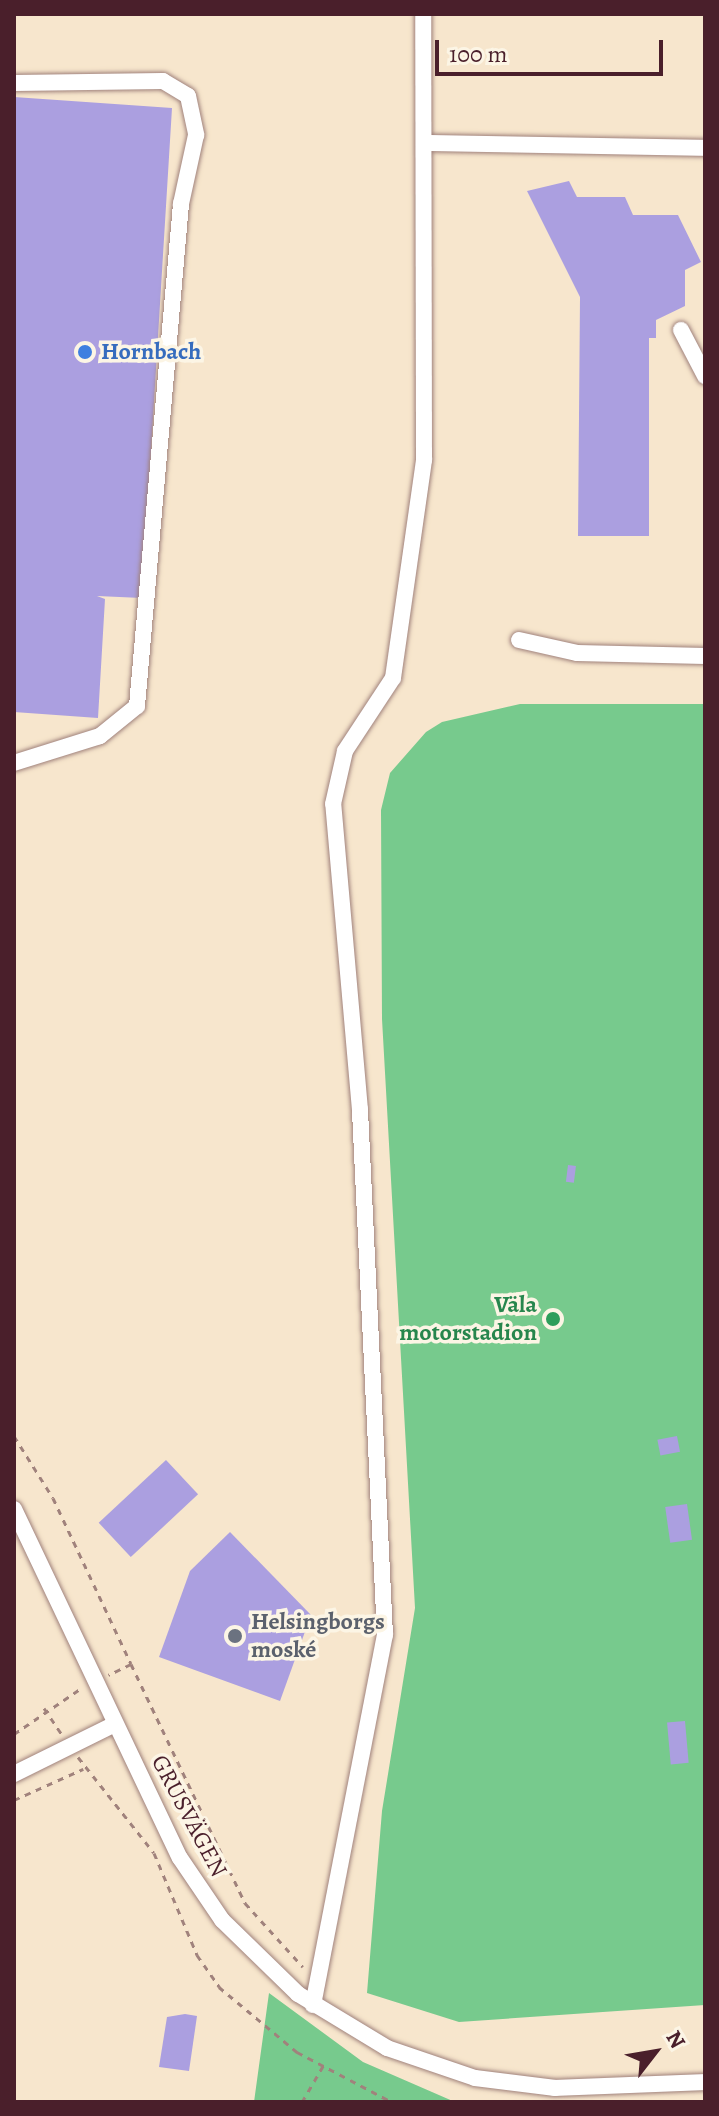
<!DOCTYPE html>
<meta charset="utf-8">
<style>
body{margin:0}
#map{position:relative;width:719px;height:2116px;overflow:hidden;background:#f7e6cd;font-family:Alegreya,serif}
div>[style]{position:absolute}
.green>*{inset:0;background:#77ca8d}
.building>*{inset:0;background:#ab9fe0;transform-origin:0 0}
.path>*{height:3px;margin-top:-1.5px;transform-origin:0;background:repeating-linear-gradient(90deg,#a0827c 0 6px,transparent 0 12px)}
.roads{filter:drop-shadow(0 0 2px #a0827c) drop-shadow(0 0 2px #a0827c)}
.minor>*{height:16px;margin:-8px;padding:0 8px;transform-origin:8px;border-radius:8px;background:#fff}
.dots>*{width:22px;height:22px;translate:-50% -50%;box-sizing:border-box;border:4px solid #fcf5e5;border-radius:50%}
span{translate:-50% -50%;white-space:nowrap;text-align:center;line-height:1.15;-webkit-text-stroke:7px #fcf5e5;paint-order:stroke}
.shop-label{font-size:24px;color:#366cbe;font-weight:700}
.left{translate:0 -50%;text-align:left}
.leisure-label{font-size:24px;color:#27864d;font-weight:700}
.right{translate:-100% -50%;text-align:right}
.worship-label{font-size:24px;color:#5b616d;font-weight:700}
.street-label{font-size:24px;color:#4a1f2b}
.frame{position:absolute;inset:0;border:16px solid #4a1f2b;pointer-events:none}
.north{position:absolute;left:615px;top:2012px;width:80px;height:80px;-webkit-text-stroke:6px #fcf5e5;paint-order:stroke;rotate:59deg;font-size:22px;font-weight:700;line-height:32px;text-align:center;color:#4a1f2b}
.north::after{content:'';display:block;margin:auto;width:28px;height:36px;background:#4a1f2b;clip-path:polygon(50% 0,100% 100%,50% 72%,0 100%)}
.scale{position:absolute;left:435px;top:40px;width:228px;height:36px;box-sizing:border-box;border:4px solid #4a1f2b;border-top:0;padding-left:10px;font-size:24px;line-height:28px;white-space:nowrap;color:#4a1f2b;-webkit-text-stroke:6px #fcf5e5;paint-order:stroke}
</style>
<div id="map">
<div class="green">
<i style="clip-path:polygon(520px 704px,705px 704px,705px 2005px,459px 2022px,367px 1993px,382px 1811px,415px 1608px,382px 1019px,381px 810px,390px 773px,426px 732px,442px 722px)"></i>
<i style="clip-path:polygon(269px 1993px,363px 2062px,455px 2102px,254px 2102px)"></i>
</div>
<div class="building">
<i style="clip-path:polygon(14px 97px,172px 108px,142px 598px,97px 596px,105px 599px,98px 718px,14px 712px)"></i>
<i style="clip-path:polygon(569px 181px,577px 197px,625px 197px,633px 215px,678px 215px,701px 262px,685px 270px,685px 306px,656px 320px,656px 338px,649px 338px,649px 536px,578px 536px,580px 297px,527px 191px)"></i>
<i style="left:568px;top:1165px;width:8px;height:17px;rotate:7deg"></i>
<i style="left:677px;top:1436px;width:16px;height:20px;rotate:79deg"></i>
<i style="left:166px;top:1460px;width:47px;height:92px;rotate:47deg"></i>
<i style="left:687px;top:1504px;width:36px;height:22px;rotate:82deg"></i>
<i style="clip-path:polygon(230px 1532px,311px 1615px,280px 1701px,159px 1657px,190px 1571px)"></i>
<i style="left:685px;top:1721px;width:42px;height:18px;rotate:85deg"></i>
<i style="clip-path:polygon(185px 2014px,197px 2016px,189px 2071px,159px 2067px,167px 2017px)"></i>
</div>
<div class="path">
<i style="left:14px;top:1436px;width:73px;rotate:57.8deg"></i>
<i style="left:53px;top:1498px;width:183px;rotate:64.8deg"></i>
<i style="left:131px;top:1664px;width:25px;rotate:154deg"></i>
<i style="left:131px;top:1664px;width:265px;rotate:64.5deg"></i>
<i style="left:245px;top:1903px;width:86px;rotate:47.8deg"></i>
<i style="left:44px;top:1708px;width:32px;rotate:56deg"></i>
<i style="left:14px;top:1734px;width:83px;rotate:-34.3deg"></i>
<i style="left:78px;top:1757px;width:122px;rotate:51.6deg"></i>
<i style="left:154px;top:1853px;width:111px;rotate:67.1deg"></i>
<i style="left:197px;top:1955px;width:39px;rotate:55deg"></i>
<i style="left:219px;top:1987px;width:102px;rotate:39.8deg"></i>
<i style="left:297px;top:2052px;width:107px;rotate:27.8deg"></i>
<i style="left:14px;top:1800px;width:76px;rotate:-24.2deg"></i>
<i style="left:302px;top:2102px;width:42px;rotate:-59.7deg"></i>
</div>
<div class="roads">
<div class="minor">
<i style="left:14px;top:83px;width:149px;rotate:-0.8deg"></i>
<i style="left:163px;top:81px;width:29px;rotate:31deg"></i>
<i style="left:188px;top:96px;width:40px;rotate:78deg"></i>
<i style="left:196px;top:135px;width:71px;rotate:102.3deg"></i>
<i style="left:181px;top:204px;width:504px;rotate:95.01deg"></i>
<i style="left:137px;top:706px;width:48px;rotate:141deg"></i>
<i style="left:100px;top:736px;width:90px;rotate:162.6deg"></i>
<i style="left:424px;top:143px;width:281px;rotate:1deg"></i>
<i style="left:681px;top:330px;width:52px;rotate:62.4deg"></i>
<i style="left:519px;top:640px;width:59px;rotate:12.6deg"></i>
<i style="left:577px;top:653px;width:128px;rotate:1.3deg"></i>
<i style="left:14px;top:1509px;width:386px;rotate:64.6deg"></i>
<i style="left:180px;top:1858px;width:75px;rotate:55.9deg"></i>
<i style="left:222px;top:1920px;width:106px;rotate:44.2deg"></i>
<i style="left:298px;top:1994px;width:104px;rotate:31.2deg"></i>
<i style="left:387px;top:2048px;width:93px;rotate:18.8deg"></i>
<i style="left:475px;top:2078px;width:81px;rotate:7.1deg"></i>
<i style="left:555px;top:2088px;width:150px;rotate:-2.3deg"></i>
<i style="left:14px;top:1774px;width:113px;rotate:-26.3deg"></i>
<i style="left:313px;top:2005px;width:377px;rotate:-79deg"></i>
<i style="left:385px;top:1635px;width:526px;rotate:-92.73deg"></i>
<i style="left:360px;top:1110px;width:307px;rotate:-95deg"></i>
<i style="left:333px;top:804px;width:54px;rotate:-77.2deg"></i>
<i style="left:345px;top:751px;width:87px;rotate:-56.7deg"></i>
<i style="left:393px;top:678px;width:220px;rotate:-81.9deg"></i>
<i style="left:424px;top:460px;width:446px;rotate:-90.1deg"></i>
</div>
</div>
<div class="dots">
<i style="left:85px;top:352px;background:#3f7fe0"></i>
<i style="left:553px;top:1319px;background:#2e9e5b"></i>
<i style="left:235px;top:1636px;background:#6b7280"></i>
</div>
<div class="shop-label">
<span class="left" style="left:101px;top:352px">Hornbach</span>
</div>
<div class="leisure-label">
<span class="right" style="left:537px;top:1319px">Väla<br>motorstadion</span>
</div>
<div class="worship-label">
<span class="left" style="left:251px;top:1636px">Helsingborgs<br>moské</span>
</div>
<div class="street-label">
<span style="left:189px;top:1816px;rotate:62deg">GRUSVÄGEN</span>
</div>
<div class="frame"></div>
<div class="north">N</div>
<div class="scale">100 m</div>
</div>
